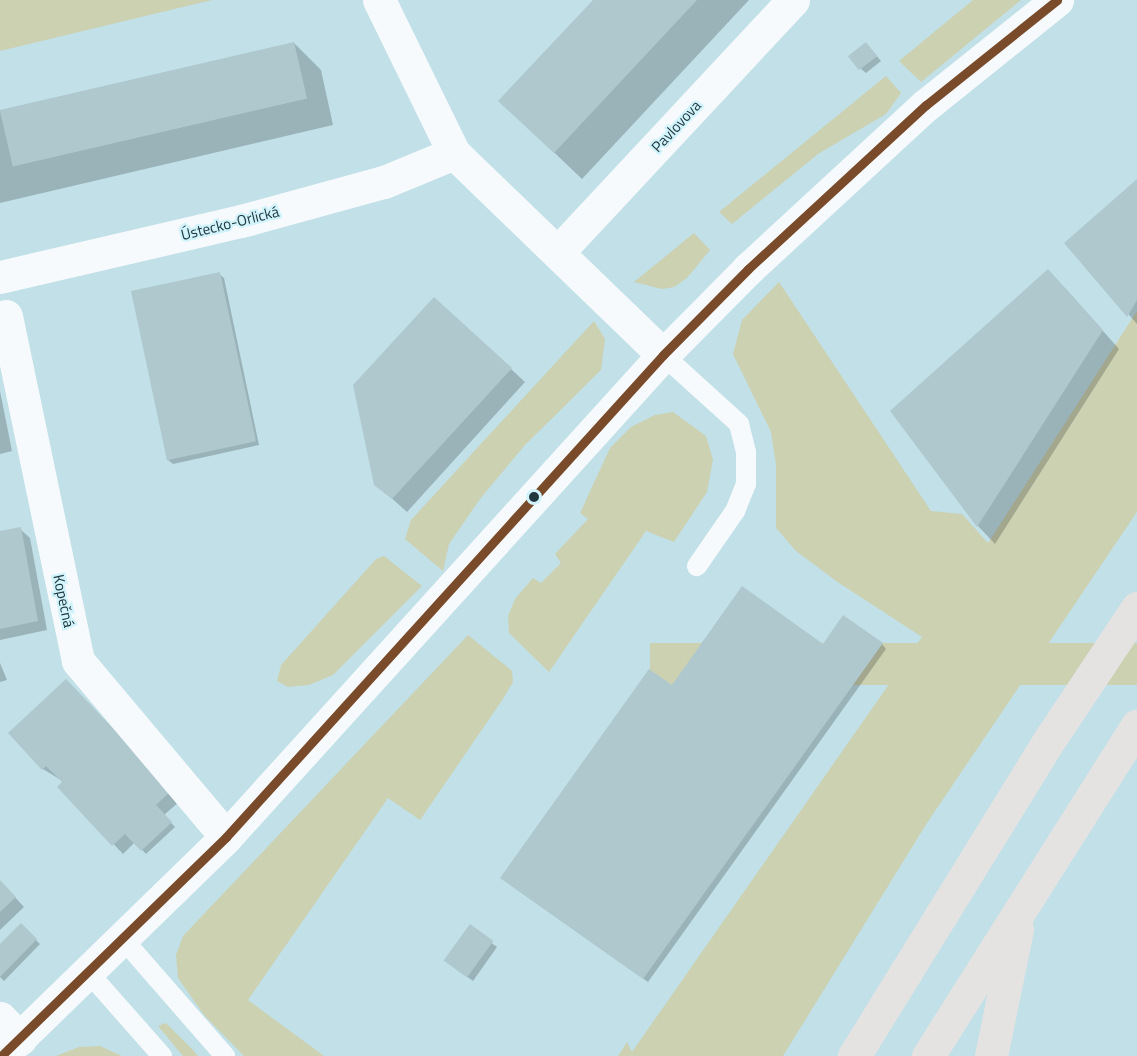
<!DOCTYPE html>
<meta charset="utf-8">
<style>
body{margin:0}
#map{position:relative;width:1137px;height:1056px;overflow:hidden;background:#c1e0e8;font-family:"Titillium Web",sans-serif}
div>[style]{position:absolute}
.green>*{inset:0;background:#ccd1b1;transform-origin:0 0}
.shadow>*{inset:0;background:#0003}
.building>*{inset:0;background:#afc8ce;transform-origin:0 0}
.lane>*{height:20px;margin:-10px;padding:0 10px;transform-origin:10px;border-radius:10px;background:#f6fafc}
.street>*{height:33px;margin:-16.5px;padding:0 16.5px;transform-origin:16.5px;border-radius:16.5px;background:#f6fafc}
.primary>*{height:33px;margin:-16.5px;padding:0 16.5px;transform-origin:16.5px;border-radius:16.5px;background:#e4e3e2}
.bus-1>*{height:9px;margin:-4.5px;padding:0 4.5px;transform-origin:4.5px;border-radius:4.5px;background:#7a4b2a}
.dots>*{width:16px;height:16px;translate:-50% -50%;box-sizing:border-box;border:3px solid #d1f3fb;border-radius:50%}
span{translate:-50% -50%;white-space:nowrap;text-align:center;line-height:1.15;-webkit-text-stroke:4.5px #d1f3fb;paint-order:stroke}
.street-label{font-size:15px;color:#21393e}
</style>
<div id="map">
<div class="green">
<i style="clip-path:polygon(0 0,212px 0,0 51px)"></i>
<i style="clip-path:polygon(973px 0,1021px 0,921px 82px,899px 61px)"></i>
<i style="clip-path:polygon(886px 76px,901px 93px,886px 114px,818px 154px,732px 224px,719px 212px)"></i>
<i style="clip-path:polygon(694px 233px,710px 250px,687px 278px,674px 287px,662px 289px,634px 282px)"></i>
<i style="clip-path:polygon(779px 282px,931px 511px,962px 514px,988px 543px,1137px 311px,1137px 512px,927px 823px,783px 1056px,618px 1056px,627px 1042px,632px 1052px,922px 637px,839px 583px,796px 551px,776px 528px,776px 465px,771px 432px,733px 354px,742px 320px)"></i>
<i style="clip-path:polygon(594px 321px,605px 339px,601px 370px,525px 445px,480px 499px,449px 544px,443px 571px,405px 539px,411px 520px)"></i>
<i style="clip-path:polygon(673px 412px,706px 436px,713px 460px,707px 492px,674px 542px,646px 531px,549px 672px,509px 633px,508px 616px,515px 599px,533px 578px,541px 583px,561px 563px,555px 554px,588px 519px,580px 513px,610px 448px,631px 427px,655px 415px)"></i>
<i style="clip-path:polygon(384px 556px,422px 586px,333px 675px,309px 685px,288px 687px,277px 681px,281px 665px,376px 559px)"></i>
<i style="clip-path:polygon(468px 635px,512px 671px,513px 682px,503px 699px,420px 820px,388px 798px,248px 1000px,324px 1056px,244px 1056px,204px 1015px,178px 978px,176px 955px,183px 936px)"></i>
<i style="left:1137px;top:643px;width:42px;height:487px;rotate:90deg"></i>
<i style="clip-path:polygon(166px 1023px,193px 1050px,198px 1056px,183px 1056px,158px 1026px)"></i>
<i style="clip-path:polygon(100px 1046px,122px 1056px,56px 1056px,79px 1047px)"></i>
</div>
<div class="shadow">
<i style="clip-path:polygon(595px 0,749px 0,582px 179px,500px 101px)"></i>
<i style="clip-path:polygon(294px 43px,321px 70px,333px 125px,0 203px,0 111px)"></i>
<i style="clip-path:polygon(871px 49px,881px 61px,866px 73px,861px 69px)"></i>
<i style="clip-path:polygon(1137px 181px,1137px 324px,1066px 243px)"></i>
<i style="clip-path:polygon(219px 274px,224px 278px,259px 445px,173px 464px,168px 460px)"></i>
<i style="clip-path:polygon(1065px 288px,1119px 349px,995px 544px,978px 526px,892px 411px)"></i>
<i style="clip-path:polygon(511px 369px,525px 382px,407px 512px,376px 484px)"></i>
<i style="clip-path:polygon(0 391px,12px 451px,0 454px)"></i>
<i style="clip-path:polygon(20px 529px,30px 538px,47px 630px,0 640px,0 532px)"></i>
<i style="clip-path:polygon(882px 644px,886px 649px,648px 982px,507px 882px,673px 687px,823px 646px)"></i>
<i style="clip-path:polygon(0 663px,7px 680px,0 682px)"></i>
<i style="clip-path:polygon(66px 681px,180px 801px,164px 815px,175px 827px,146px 854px,135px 842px,123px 854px,59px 787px,64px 782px,43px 769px)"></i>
<i style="clip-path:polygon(0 881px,24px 907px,0 930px)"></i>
<i style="clip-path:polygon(21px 925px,40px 944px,4px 981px,0 977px,0 946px)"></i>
<i style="clip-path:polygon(470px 927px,497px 947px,473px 981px,451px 965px)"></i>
</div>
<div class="building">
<i style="clip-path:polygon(593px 0,697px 0,554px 153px,498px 101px)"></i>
<i style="left:294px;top:42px;width:58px;height:302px;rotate:77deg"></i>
<i style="left:866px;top:42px;width:18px;height:23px;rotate:52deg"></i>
<i style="clip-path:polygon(1137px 179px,1137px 300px,1127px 317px,1064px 243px)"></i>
<i style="clip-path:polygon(1048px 269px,1103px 330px,977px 527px,890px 411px)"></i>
<i style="left:220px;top:272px;width:173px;height:91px;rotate:78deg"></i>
<i style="clip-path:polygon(434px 297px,512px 368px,392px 499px,374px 485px,353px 385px)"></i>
<i style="clip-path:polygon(21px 527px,38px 621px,0 629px,0 531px)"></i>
<i style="clip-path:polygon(742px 586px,823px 644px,843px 615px,883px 643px,643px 979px,500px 878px,649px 669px,672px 685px)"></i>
<i style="clip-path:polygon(66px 679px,172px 790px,156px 805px,172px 822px,141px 851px,125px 834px,112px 846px,57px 787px,62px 782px,46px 766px,42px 770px,8px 733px)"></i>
<i style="clip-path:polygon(0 880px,16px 897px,0 912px)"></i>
<i style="clip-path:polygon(21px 923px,37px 939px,0 977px,0 944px)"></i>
<i style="left:470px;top:924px;width:29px;height:45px;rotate:36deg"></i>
</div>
<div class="lane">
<i style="left:663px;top:355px;width:103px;rotate:42.2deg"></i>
<i style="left:739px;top:424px;width:29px;rotate:76deg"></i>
<i style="left:746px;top:452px;width:32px;rotate:90deg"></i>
<i style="left:746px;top:484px;width:29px;rotate:112deg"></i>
<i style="left:735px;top:511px;width:67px;rotate:124.6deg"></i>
<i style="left:122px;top:938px;width:157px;rotate:48.9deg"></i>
<i style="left:88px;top:972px;width:112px;rotate:48.6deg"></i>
</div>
<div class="street">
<i style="left:379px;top:0;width:170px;rotate:63.9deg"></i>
<i style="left:454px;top:153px;width:291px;rotate:44deg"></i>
<i style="left:559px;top:251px;width:343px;rotate:-47deg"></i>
<i style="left:0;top:277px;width:247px;rotate:-13.1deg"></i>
<i style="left:241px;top:221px;width:148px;rotate:-15.3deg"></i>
<i style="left:384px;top:182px;width:76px;rotate:-22.5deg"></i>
<i style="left:6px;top:316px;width:352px;rotate:78.2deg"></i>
<i style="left:78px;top:661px;width:230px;rotate:49.9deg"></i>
<i style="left:0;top:1018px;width:29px;rotate:46deg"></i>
<i style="left:1px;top:1056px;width:314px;rotate:-44.2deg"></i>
<i style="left:226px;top:837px;width:651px;rotate:-47.8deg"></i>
<i style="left:663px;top:355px;width:121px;rotate:-45.3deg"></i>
<i style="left:748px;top:269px;width:242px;rotate:-42.7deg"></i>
<i style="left:926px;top:105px;width:168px;rotate:-38.7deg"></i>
</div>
<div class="primary">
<i style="left:854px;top:1056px;width:376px;rotate:-58.3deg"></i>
<i style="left:1052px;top:736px;width:154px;rotate:-56.4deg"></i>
<i style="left:928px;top:1056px;width:391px;rotate:-57.7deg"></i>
<i style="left:991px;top:1056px;width:130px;rotate:-78.4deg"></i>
</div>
<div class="bus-1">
<i style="left:1px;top:1056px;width:314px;rotate:-44.2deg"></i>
<i style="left:226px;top:837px;width:651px;rotate:-47.8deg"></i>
<i style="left:663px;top:355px;width:121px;rotate:-45.3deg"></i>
<i style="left:748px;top:269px;width:242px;rotate:-42.7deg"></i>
<i style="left:926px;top:105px;width:168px;rotate:-38.7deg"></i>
</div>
<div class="dots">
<i style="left:534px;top:497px;background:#21393e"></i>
</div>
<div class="street-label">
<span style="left:676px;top:126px;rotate:-47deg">Pavlovova</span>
<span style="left:230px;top:223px;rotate:-14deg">Ústecko-Orlická</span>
<span style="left:64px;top:601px;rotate:78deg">Kopečná</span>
</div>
</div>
